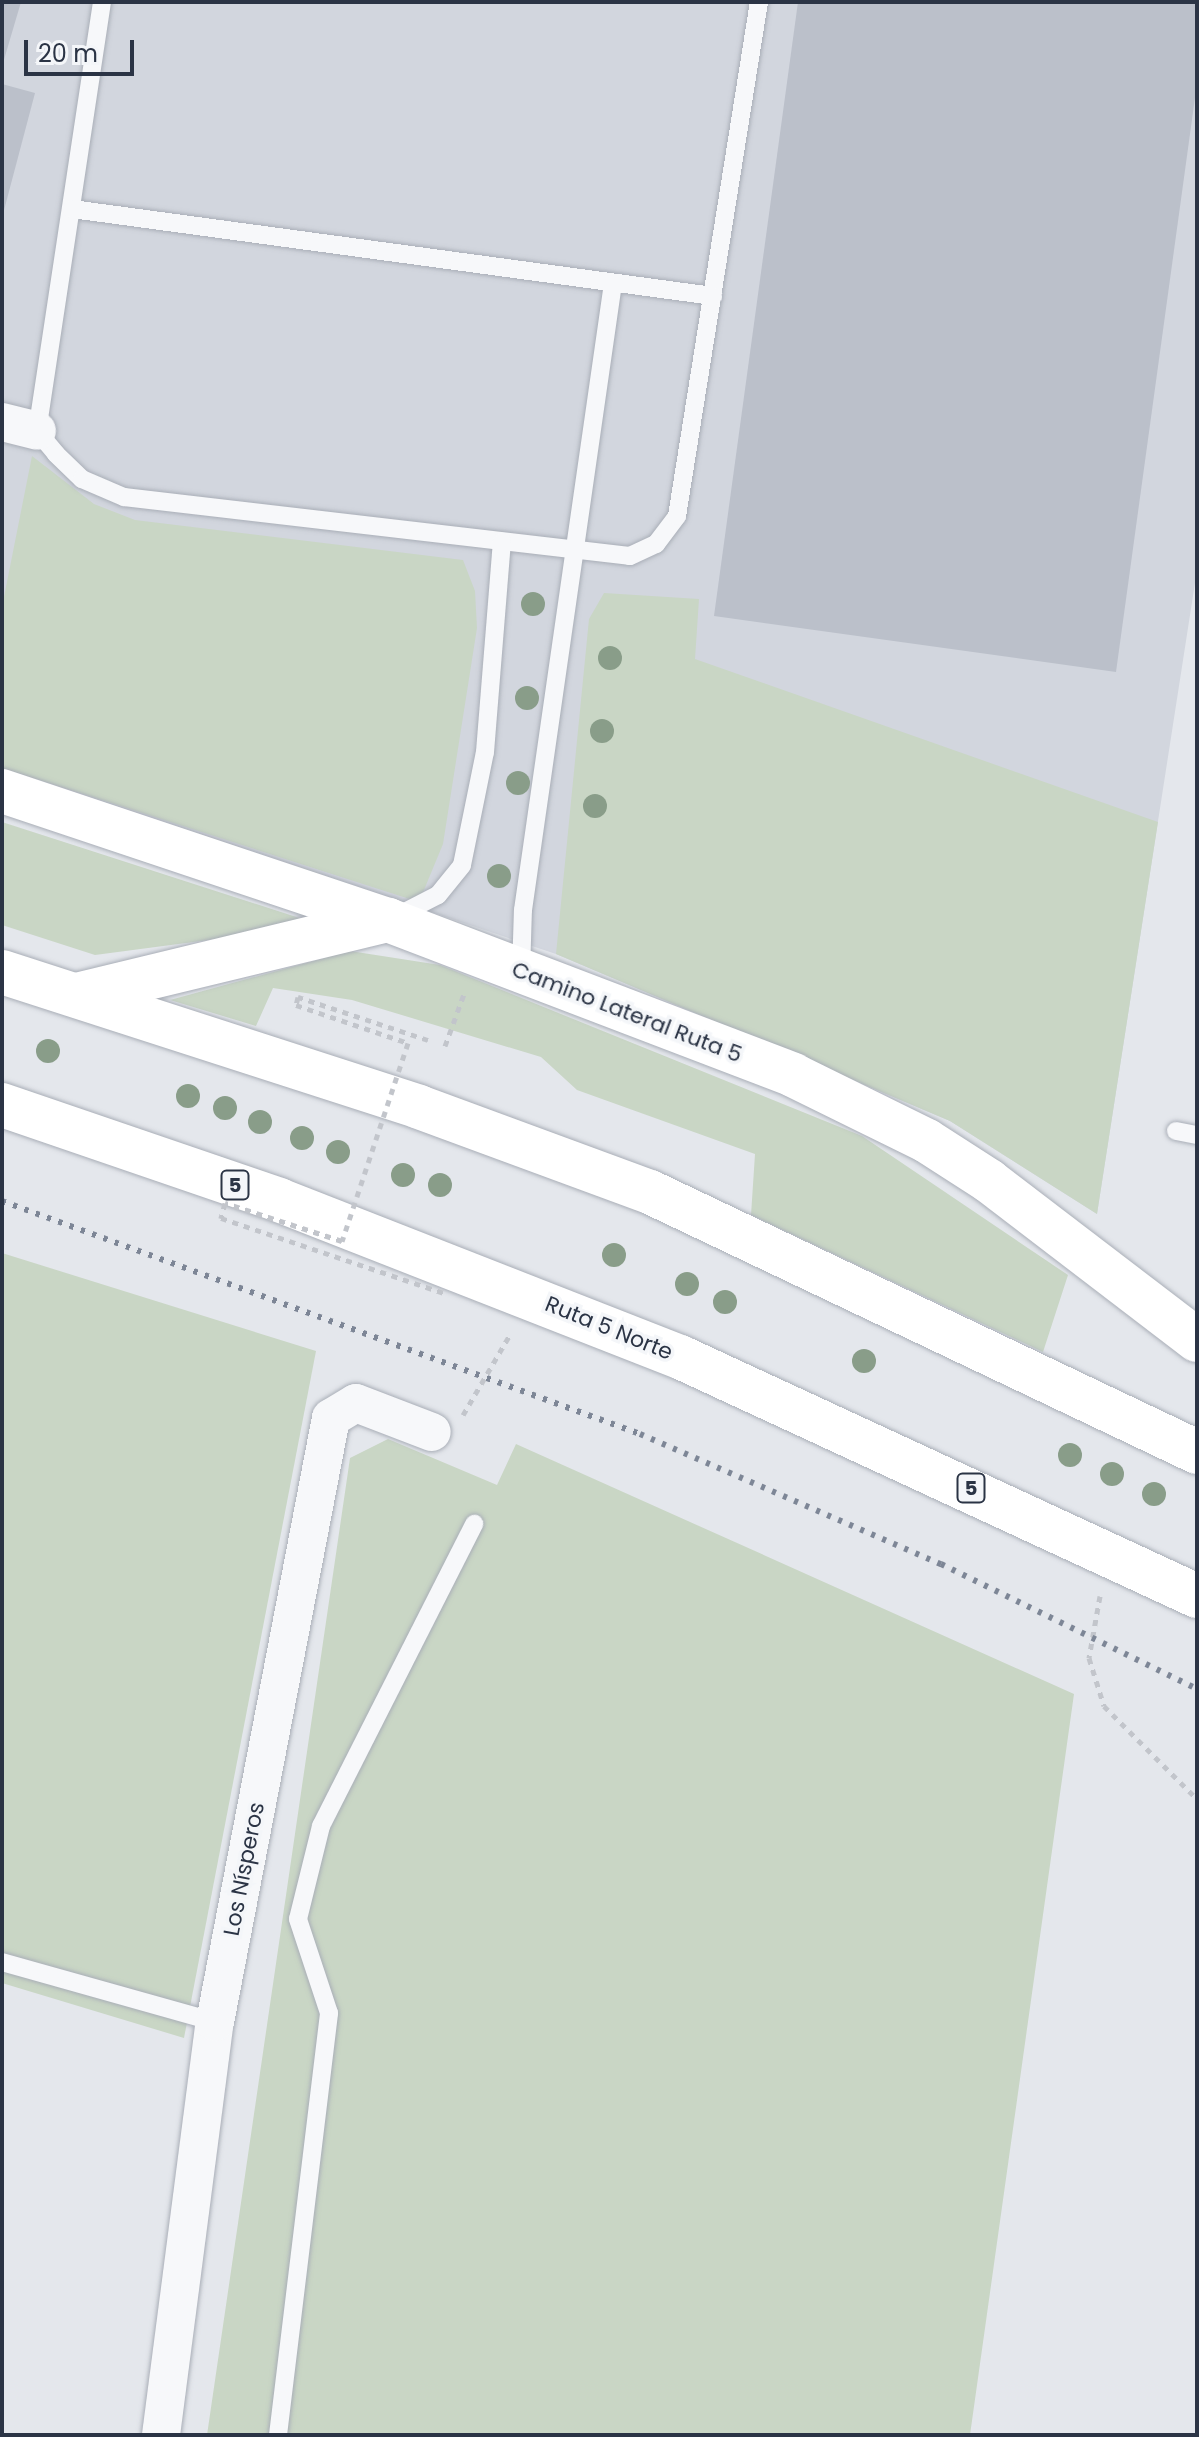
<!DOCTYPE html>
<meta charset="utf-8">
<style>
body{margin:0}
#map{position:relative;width:1199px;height:2437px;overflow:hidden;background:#e4e7ec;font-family:Poppins,sans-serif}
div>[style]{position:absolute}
.built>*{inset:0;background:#d2d6de}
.green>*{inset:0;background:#c9d6c5}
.building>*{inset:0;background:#bbc0ca}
.path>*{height:5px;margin-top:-2.5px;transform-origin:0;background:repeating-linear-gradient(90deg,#c2c5cb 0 6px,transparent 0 12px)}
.roads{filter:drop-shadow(0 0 2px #a9aeb7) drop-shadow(0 0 2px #a9aeb7)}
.lane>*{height:18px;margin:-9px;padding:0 9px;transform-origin:9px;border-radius:9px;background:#f7f8fa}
.street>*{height:38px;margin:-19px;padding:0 19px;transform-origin:19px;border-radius:19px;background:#f7f8fa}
.secondary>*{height:44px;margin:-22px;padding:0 22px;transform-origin:22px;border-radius:22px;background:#fff}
.highway>*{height:44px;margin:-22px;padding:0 22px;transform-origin:22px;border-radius:22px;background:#fff}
.rail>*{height:6px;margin-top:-3px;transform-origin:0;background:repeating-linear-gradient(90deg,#7d8696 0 4px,transparent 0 12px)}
.path-bridge>*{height:5px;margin-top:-2.5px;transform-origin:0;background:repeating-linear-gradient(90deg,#c2c5cb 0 6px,transparent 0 12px)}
.trees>*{width:24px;height:24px;margin:-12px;border-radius:50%;background:#899d89}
span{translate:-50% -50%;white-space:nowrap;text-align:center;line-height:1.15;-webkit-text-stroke:7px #f4f6f9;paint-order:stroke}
.shield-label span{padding:2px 6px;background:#f4f6f9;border:2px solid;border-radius:6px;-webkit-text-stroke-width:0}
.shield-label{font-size:20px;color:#2b3445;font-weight:700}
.street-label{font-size:22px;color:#2b3445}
.frame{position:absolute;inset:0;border:4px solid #2b3445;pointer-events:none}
.scale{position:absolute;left:24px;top:40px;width:110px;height:36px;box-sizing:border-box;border:4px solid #2b3445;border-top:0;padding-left:10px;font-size:24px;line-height:28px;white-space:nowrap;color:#2b3445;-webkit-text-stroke:6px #f4f6f9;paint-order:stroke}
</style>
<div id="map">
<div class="built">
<i style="clip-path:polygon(2px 2px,1197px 2px,1197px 570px,1097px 1214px,950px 1121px,556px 954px,2px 768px)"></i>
</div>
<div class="green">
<i style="clip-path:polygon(32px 456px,94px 504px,135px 520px,463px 560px,475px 591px,477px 628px,443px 844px,419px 902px,2px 768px,2px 607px)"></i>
<i style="clip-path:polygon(604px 593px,699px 599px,695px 659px,1158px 822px,1097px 1214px,950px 1121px,556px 954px,589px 619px)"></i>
<i style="clip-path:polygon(2px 822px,321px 925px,95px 955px,2px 925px)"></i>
<i style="clip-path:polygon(350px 951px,440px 965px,862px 1136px,1068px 1275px,1043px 1352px,751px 1215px,755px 1154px,577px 1090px,541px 1057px,352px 1000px,273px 988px,256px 1026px,170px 1000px)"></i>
<i style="clip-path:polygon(2px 1253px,316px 1351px,184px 2038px,2px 1983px)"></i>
<i style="clip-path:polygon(388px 1439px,497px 1485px,516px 1444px,1074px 1694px,970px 2435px,207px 2435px,350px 1458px)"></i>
</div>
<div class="building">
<i style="clip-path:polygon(2px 2px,21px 2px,3px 63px,2px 63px)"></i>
<i style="clip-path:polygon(798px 2px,1197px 2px,1197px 83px,1116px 672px,714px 616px)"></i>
<i style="clip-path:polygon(2px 84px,35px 93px,3px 214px,2px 213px)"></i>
</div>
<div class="path">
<i style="left:445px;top:1046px;width:59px;rotate:-70deg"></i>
<i style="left:463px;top:1415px;width:95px;rotate:-59.7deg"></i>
<i style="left:1100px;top:1596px;width:63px;rotate:100.1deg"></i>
<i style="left:1089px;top:1658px;width:50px;rotate:72.6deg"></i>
<i style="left:1104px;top:1706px;width:132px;rotate:45deg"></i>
</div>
<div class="roads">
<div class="lane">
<i style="left:102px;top:2px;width:434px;rotate:98.6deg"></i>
<i style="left:37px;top:431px;width:30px;rotate:50deg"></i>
<i style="left:56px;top:454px;width:36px;rotate:44deg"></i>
<i style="left:82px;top:479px;width:46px;rotate:23.2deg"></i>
<i style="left:124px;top:497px;width:509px;rotate:6.65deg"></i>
<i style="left:630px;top:556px;width:29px;rotate:-25deg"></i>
<i style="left:656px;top:544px;width:35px;rotate:-53deg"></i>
<i style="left:677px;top:516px;width:520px;rotate:-80.94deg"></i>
<i style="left:72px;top:209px;width:647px;rotate:7.73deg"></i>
<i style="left:395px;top:917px;width:48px;rotate:-27.1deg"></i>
<i style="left:438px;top:895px;width:38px;rotate:-51deg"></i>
<i style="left:462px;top:865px;width:115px;rotate:-78.5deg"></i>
<i style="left:485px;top:752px;width:211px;rotate:-85.4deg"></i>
<i style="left:521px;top:972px;width:62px;rotate:-88.2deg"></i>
<i style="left:523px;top:910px;width:633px;rotate:-81.83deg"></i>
<i style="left:1176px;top:1131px;width:21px;rotate:11deg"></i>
<i style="left:2px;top:1962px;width:221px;rotate:15.7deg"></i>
<i style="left:278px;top:2435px;width:425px;rotate:-83.1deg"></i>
<i style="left:329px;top:2013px;width:99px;rotate:-108.3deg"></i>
<i style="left:298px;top:1919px;width:96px;rotate:-76.1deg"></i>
<i style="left:321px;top:1826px;width:339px;rotate:-63.1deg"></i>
</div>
<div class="street">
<i style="left:2px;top:422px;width:36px;rotate:14deg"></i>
<i style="left:161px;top:2435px;width:417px;rotate:-82.6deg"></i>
<i style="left:215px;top:2022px;width:615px;rotate:-79.13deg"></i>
<i style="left:331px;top:1418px;width:29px;rotate:-31deg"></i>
<i style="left:356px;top:1403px;width:81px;rotate:20.9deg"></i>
</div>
<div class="secondary">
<i style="left:2px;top:791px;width:407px;rotate:18.5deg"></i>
<i style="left:388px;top:920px;width:434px;rotate:20.9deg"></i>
<i style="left:793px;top:1075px;width:149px;rotate:26.2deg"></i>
<i style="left:927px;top:1141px;width:74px;rotate:32.8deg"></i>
<i style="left:989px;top:1181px;width:262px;rotate:37.4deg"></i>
</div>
<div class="highway">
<i style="left:2px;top:972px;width:438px;rotate:17.9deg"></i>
<i style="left:419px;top:1107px;width:246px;rotate:20.2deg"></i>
<i style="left:650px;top:1192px;width:606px;rotate:25.42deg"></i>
<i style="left:77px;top:995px;width:320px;rotate:-13.6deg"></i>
<i style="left:2px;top:1105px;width:293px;rotate:18.9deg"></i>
<i style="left:279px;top:1200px;width:431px;rotate:21.4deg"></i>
<i style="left:680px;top:1357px;width:570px;rotate:24.81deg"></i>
</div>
</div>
<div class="rail">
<i style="left:2px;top:1201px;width:679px;rotate:20.06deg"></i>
<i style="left:640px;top:1434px;width:328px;rotate:23.4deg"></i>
<i style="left:941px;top:1564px;width:285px;rotate:26deg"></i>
</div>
<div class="path-bridge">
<i style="left:428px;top:1040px;width:137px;rotate:-161.7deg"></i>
<i style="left:298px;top:997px;width:8px;rotate:104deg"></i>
<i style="left:296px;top:1005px;width:118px;rotate:18.7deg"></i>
<i style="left:408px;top:1043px;width:209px;rotate:108.4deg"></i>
<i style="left:342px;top:1241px;width:123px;rotate:-162deg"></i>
<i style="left:225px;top:1203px;width:16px;rotate:105deg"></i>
<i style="left:221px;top:1218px;width:238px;rotate:18.6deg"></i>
</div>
<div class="trees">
<i style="left:533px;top:604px"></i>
<i style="left:610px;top:658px"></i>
<i style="left:527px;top:698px"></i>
<i style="left:602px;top:731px"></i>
<i style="left:518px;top:783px"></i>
<i style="left:595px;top:806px"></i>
<i style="left:499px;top:876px"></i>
<i style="left:48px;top:1051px"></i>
<i style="left:188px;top:1096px"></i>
<i style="left:225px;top:1108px"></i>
<i style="left:260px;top:1122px"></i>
<i style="left:302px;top:1138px"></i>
<i style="left:338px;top:1152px"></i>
<i style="left:403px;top:1175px"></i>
<i style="left:440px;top:1185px"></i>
<i style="left:614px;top:1255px"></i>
<i style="left:687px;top:1284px"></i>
<i style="left:725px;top:1302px"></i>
<i style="left:864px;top:1361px"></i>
<i style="left:1070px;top:1455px"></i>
<i style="left:1112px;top:1474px"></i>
<i style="left:1154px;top:1494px"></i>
</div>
<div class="shield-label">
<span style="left:235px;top:1185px">5</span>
<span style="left:971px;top:1488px">5</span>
</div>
<div class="street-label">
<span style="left:627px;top:1012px;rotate:21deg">Camino Lateral Ruta 5</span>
<span style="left:609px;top:1328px;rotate:22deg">Ruta 5 Norte</span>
<span style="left:244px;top:1869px;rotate:-79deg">Los Nísperos</span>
</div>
<div class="frame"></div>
<div class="scale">20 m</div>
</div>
